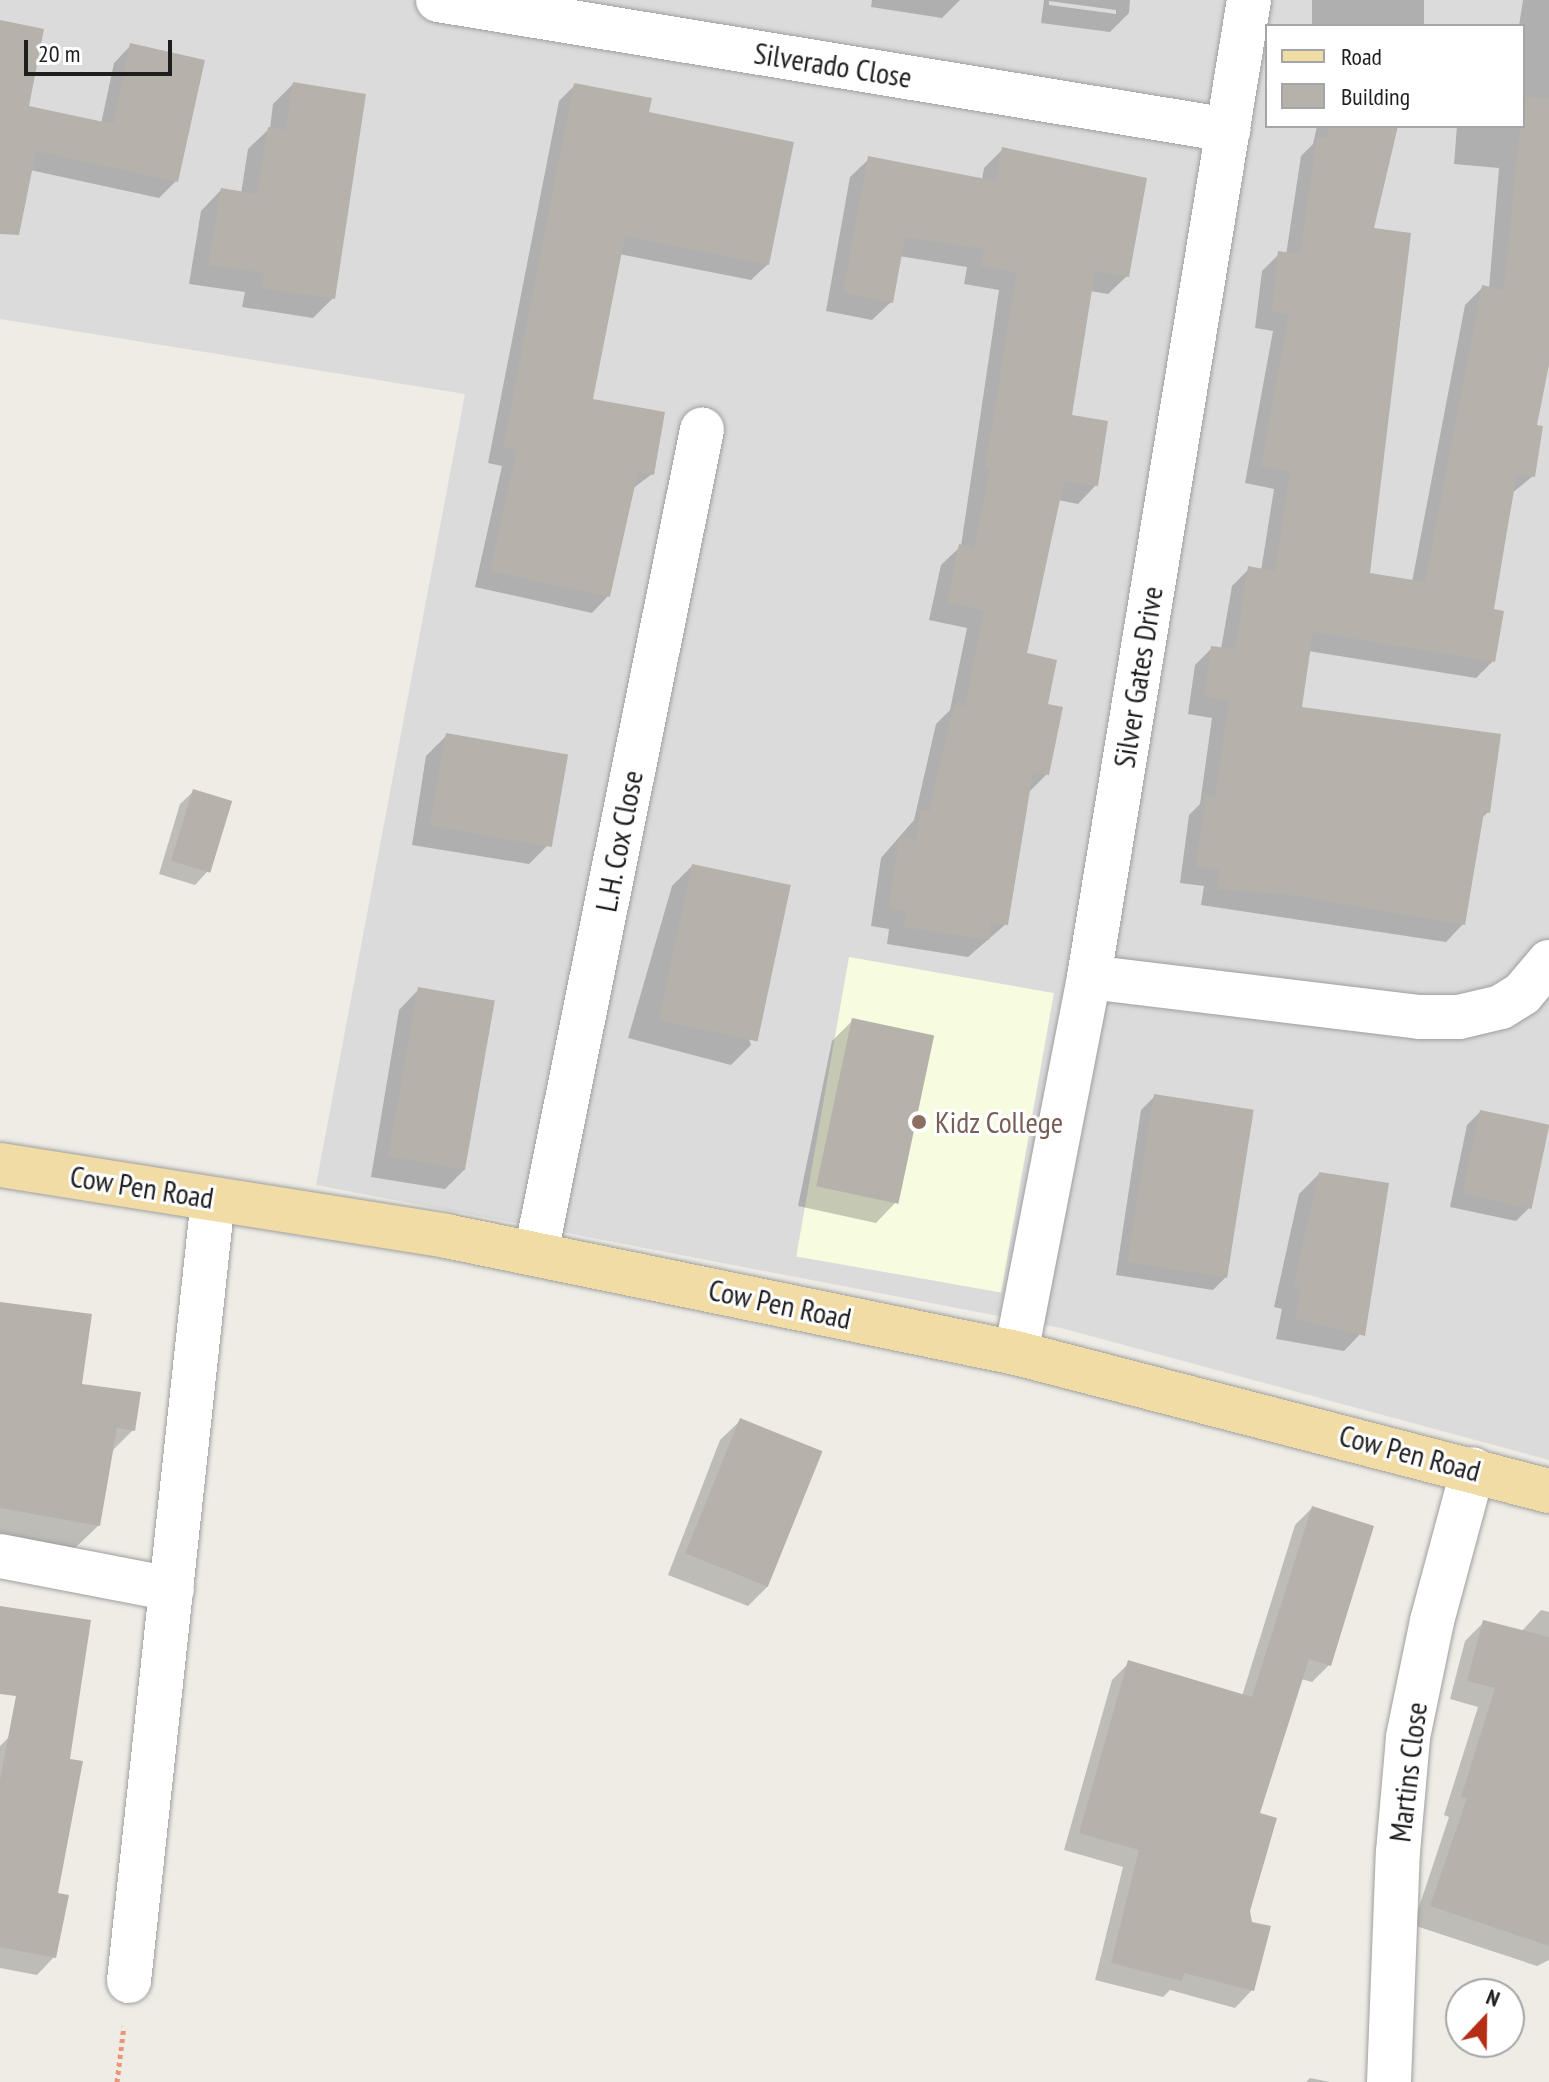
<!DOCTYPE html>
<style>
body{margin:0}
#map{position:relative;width:1549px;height:2082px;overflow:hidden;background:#eeece5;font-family:"PT Sans Narrow",sans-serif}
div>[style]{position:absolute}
.residential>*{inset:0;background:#dcdbdb}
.education>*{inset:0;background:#f7fbe0;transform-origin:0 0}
.shadow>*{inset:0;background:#0003;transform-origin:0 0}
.building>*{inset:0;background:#b6b2ab;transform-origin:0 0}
.path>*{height:5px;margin-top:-2.5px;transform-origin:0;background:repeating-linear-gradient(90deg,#ea9679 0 4px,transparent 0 8px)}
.roads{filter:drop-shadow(0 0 2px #9f9f9f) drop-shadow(0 0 2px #9f9f9f)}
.minor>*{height:44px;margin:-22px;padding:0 22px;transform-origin:22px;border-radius:22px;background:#fff}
.major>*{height:44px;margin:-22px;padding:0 22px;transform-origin:22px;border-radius:22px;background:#f1dca6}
.dots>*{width:22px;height:22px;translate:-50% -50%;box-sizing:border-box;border:4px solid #fff;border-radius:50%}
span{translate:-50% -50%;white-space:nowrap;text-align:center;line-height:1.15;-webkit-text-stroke:6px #fff;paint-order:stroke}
.street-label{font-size:30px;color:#1e1e1e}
.education-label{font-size:30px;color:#785e54}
.left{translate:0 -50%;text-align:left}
.legend{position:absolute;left:1265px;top:24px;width:260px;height:104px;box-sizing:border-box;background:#fff;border:2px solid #a5a5a5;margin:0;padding:10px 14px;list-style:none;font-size:24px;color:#1e1e1e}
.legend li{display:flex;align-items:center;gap:16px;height:40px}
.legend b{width:40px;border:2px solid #a5a5a5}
.north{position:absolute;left:1445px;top:1978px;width:80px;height:80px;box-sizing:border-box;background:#fff;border:2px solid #a5a5a5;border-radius:50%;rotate:22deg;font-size:22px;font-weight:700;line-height:32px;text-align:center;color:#1e1e1e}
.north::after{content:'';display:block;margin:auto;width:28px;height:36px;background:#b52e16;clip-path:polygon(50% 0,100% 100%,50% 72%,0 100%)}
.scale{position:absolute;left:24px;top:40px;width:148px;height:36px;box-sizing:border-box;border:4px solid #1e1e1e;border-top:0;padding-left:10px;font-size:24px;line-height:28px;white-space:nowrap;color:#1e1e1e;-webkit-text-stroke:6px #fff;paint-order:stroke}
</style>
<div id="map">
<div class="residential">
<i style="clip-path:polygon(evenodd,0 0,1549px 0,1549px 1460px,1061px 1328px,316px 1185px,465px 394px,0 319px,0 0,1267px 26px,1523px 26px,1523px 126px,1267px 126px,1267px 26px)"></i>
</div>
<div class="education">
<i style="left:849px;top:957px;width:208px;height:304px;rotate:10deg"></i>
</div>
<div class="shadow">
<i style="clip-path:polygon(872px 0,960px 0,942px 18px,871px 7px)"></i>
<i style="clip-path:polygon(evenodd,1044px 0,1130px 0,1129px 13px,1110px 32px,1041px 23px,1044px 0,1049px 1px,1116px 10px,1116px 14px,1049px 5px,1049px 1px)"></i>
<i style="left:1312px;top:0;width:112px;height:27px"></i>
<i style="clip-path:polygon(1523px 0,1549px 0,1549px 349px,1535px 426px,1533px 476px,1512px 493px,1491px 611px,1493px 661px,1476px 678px,1308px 651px,1300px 709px,1488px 812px,1480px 820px,1463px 924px,1446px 942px,1201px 905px,1204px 886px,1180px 883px,1189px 815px,1200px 804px,1212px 718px,1188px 714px,1195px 665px,1212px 648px,1221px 649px,1232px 586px,1249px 569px,1261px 571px,1274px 489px,1245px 483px,1273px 331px,1255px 328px,1262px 271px,1279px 254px,1286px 255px,1301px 156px,1313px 144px,1317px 126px,1396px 126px,1372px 230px,1368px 575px,1412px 582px,1465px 305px,1483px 287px,1489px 289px,1499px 168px,1454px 164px,1457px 126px,1523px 126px,1523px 26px,1519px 26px)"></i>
<i style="clip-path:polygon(0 22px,27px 107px,101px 124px,114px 63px,131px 45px,176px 181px,159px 198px,30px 170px,0 211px)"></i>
<i style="clip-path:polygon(293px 84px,333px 298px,313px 318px,242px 307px,245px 292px,189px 284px,201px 211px,221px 190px,241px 194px,248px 149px,270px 128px,273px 104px)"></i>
<i style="clip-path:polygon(575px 85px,646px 114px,768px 264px,751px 280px,619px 254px,590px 400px,652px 474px,632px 489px,608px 596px,592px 613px,475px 587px,502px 466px,488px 463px,559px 101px)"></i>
<i style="clip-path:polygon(1003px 149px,1127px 276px,1108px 294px,1090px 291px,1070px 416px,1096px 485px,1078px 504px,1058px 500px,1025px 655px,1045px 706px,1047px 774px,1029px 792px,1006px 924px,968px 957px,887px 944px,889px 929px,871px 926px,881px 858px,914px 820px,936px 724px,950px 710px,967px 628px,929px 620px,941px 565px,961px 546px,999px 290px,964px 284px,967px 267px,899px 256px,891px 302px,872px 320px,826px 311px,850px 177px,869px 159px,982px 180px,984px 168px)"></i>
<i style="clip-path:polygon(446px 736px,549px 844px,529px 864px,412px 845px,426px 756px)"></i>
<i style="clip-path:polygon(194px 791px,208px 871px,195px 885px,159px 874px,180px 804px)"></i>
<i style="clip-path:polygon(692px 866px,751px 1045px,731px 1065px,628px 1038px,672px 886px)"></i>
<i style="clip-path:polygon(419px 989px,465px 1169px,445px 1189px,371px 1177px,399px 1010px)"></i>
<i style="clip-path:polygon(852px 1021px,896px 1202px,876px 1223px,798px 1206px,832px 1041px)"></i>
<i style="clip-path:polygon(1155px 1096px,1226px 1277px,1213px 1290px,1116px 1275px,1141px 1110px)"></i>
<i style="clip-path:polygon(1480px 1112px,1530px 1207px,1516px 1221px,1450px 1207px,1467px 1125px)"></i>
<i style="clip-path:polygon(1319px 1174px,1364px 1330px,1344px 1351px,1276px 1339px,1282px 1309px,1274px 1307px,1299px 1194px)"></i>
<i style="clip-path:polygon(0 1303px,80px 1385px,133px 1430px,111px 1452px,99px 1525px,74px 1549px,0 1536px)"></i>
<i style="clip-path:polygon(741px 1420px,768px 1586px,748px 1606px,668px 1575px,720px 1440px)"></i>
<i style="clip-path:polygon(1312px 1508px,1329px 1665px,1312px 1682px,1301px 1679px,1257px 1814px,1248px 1911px,1252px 1990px,1235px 2008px,1170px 1990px,1163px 1997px,1095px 1980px,1123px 1867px,1064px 1850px,1112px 1680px,1129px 1663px,1242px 1696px,1295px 1525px)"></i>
<i style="clip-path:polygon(1541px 1610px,1549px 1612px,1549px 1960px,1537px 1966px,1413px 1925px,1449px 1817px,1444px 1815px,1478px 1707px,1450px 1699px,1465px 1641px,1484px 1622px,1521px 1632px)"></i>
<i style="clip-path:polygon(10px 1736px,56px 1895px,54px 1957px,37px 1975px,0 1968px,0 1746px)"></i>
<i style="clip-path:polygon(1310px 2078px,1330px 2082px,1306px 2082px)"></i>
</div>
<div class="building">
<i style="clip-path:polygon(0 20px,44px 29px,29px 106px,113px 124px,130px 43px,205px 60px,178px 182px,36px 151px,19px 235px,0 234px)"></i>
<i style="clip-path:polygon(293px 82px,366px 94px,335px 299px,261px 288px,264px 273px,208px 265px,221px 188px,257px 194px,268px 127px,285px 130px)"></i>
<i style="clip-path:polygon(574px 83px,652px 98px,649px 112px,794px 142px,769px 265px,625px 236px,593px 399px,665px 412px,654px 475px,638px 472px,610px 597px,490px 571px,517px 450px,503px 447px)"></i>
<i style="clip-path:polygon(1523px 97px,1549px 98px,1549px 365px,1537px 425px,1543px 426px,1535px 477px,1517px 474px,1508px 525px,1494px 609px,1504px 611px,1495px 662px,1313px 632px,1302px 707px,1501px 734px,1490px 813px,1484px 812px,1465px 925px,1290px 895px,1217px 889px,1220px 870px,1196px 866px,1206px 796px,1215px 797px,1229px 701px,1204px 697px,1211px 646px,1235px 649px,1248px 566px,1275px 571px,1290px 472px,1261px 466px,1289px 314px,1272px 312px,1278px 251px,1300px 254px,1317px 137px,1326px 138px,1329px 126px,1398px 126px,1374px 228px,1411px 233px,1370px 573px,1425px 582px,1482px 285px,1504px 290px)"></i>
<i style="clip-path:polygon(1002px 147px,1147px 178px,1129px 277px,1095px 271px,1072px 415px,1108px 421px,1098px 486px,1064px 481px,1027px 653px,1057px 660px,1048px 704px,1063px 707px,1049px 775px,1033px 772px,1008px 925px,991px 923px,989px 940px,904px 927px,906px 911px,889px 908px,899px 837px,916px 840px,920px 810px,929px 812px,954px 704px,965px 706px,984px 610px,947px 602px,959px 544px,974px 548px,990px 469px,985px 468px,1017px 272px,981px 266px,984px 249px,905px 237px,893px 303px,843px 293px,868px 156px,996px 181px)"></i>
<i style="left:446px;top:733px;width:124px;height:94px;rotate:10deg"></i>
<i style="left:193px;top:789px;width:41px;height:75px;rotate:17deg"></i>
<i style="left:692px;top:864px;width:101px;height:160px;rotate:12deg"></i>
<i style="left:418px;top:987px;width:78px;height:172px;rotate:10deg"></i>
<i style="left:852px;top:1018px;width:84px;height:172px;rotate:12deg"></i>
<i style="left:1154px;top:1094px;width:101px;height:170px;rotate:9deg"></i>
<i style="left:1480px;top:1110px;width:71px;height:86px;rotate:12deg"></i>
<i style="clip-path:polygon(1319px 1172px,1389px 1183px,1365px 1336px,1295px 1319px,1301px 1289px,1293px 1288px)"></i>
<i style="clip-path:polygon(0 1302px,92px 1314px,82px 1384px,141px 1392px,135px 1431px,117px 1428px,100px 1526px,0 1508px)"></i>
<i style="left:740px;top:1418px;width:89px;height:146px;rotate:22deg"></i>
<i style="clip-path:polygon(1312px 1506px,1374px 1526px,1331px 1666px,1309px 1659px,1260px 1813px,1277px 1818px,1250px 1911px,1252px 1922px,1271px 1926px,1254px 1991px,1184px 1973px,1182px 1981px,1111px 1963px,1139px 1850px,1079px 1833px,1128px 1660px,1252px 1697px)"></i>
<i style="clip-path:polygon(0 1606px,91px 1620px,70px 1759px,83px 1761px,58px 1893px,69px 1895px,56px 1958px,0 1947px,0 1780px,16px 1696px,0 1694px)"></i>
<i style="clip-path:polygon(1483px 1620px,1549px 1637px,1549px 1946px,1430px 1906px,1467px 1798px,1461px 1797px,1495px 1688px,1467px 1681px)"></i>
</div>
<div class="path">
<i style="left:117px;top:2082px;width:56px;rotate:-82.9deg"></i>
</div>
<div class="roads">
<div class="minor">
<i style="left:438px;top:0;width:801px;rotate:9.34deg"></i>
<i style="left:1089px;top:977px;width:333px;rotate:6.9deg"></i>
<i style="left:1420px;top:1017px;width:39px"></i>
<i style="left:1459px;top:1017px;width:43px;rotate:-13.4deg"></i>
<i style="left:1501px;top:1007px;width:25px;rotate:-32deg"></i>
<i style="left:1522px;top:994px;width:42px;rotate:-49.8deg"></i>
<i style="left:536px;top:1253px;width:840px;rotate:-78.6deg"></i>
<i style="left:1016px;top:1353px;width:383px;rotate:-79deg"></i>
<i style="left:1089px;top:977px;width:990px;rotate:-80.7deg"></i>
<i style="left:0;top:1556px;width:175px;rotate:10.9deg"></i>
<i style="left:129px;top:1981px;width:786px;rotate:-83.87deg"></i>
<i style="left:1389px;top:2082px;width:230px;rotate:-87.8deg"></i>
<i style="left:1398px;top:1852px;width:115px;rotate:-85deg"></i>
<i style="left:1408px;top:1737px;width:118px;rotate:-78.3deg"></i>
<i style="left:1432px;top:1621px;width:157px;rotate:-74.9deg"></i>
</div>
<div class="major">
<i style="left:0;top:1165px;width:452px;rotate:9deg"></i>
<i style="left:446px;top:1236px;width:582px;rotate:11.6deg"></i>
<i style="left:1016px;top:1353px;width:551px;rotate:14.52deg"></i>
</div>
</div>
<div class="dots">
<i style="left:919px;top:1122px;background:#8d6e63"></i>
</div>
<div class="street-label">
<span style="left:833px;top:65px;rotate:9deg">Silverado Close</span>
<span style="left:1138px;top:677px;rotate:-81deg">Silver Gates Drive</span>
<span style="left:619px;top:841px;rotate:-79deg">L.H. Cox Close</span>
<span style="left:142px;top:1187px;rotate:9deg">Cow Pen Road</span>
<span style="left:780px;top:1304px;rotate:12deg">Cow Pen Road</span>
<span style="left:1410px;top:1453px;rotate:15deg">Cow Pen Road</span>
<span style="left:1408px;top:1772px;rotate:-83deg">Martins Close</span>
</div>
<div class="education-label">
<span class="left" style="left:935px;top:1122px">Kidz College</span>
</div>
<ul class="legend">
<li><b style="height:10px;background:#f1dca6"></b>Road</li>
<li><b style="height:22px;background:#b6b2ab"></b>Building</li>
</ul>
<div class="north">N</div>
<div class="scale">20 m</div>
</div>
